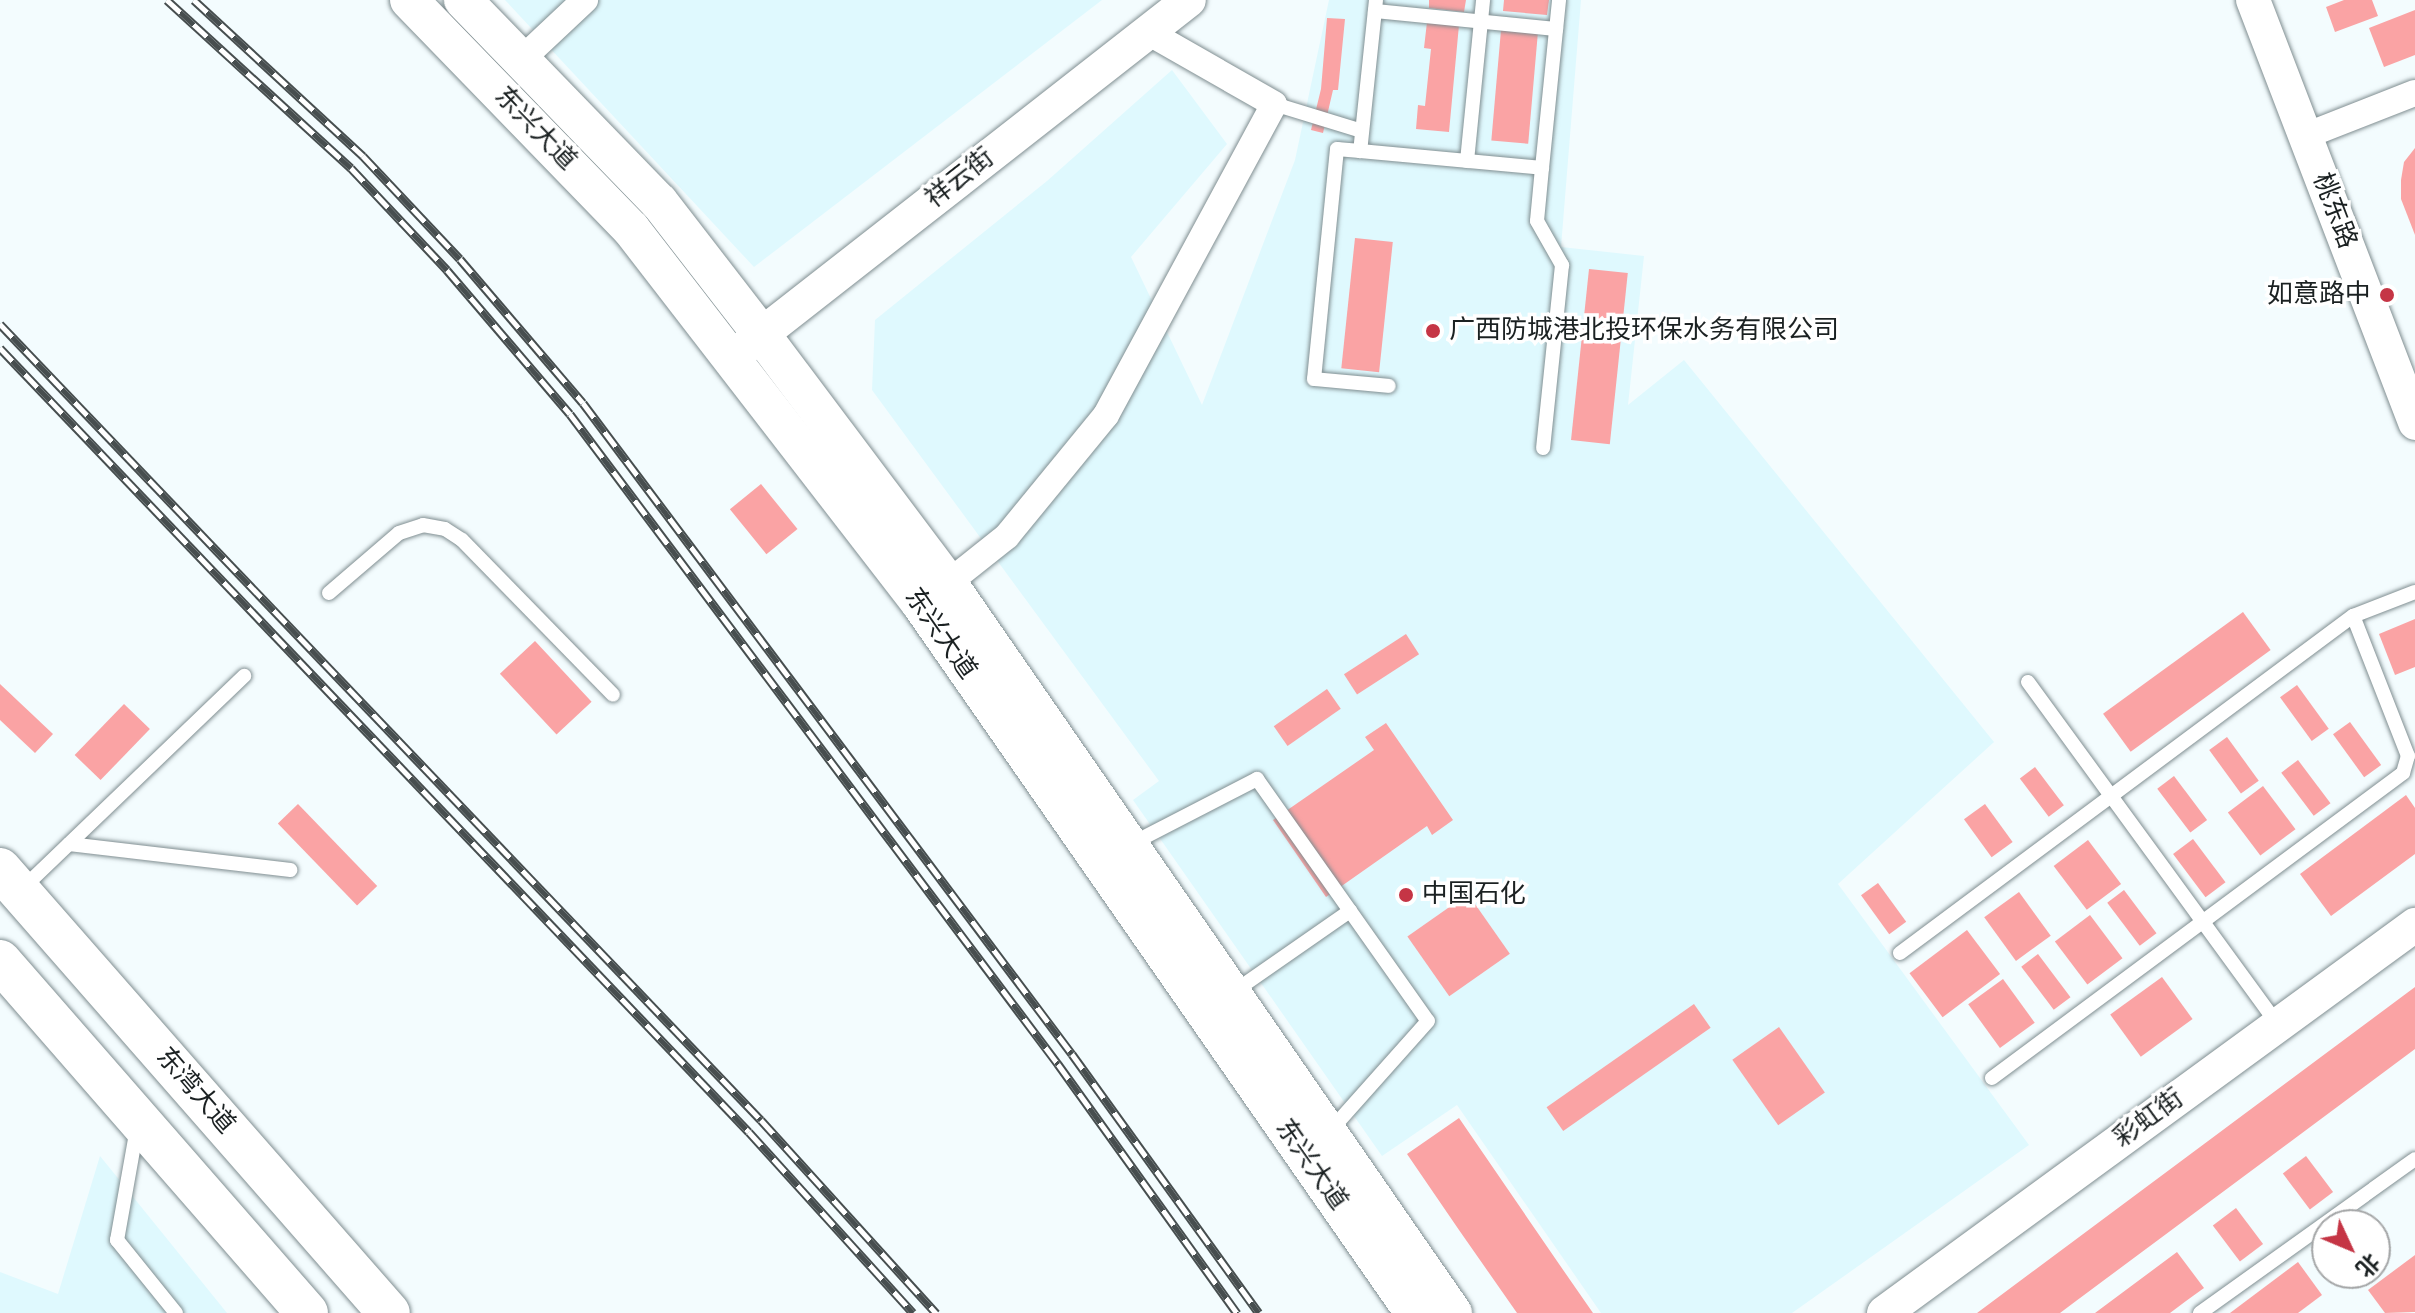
<!DOCTYPE html>
<meta charset="utf-8">
<style>
body{margin:0}
#map{position:relative;width:2415px;height:1313px;overflow:hidden;background:#f3fcfe;font-family:"Sofia Sans Condensed","Noto Sans SC",sans-serif}
div>[style]{position:absolute}
.built>*{inset:0;background:#dff9fe}
.building>*{inset:0;background:#faa3a4;transform-origin:0 0}
.roads{filter:drop-shadow(0 0 2px #808e91) drop-shadow(0 0 2px #808e91)}
.service>*{height:14px;margin:-7px;padding:0 7px;transform-origin:7px;border-radius:7px;background:#fff}
.minor>*{height:26px;margin:-13px;padding:0 13px;transform-origin:13px;border-radius:13px;background:#fff}
.tertiary>*{height:34px;margin:-17px;padding:0 17px;transform-origin:17px;border-radius:17px;background:#fff}
.secondary>*{height:38px;margin:-19px;padding:0 19px;transform-origin:19px;border-radius:19px;background:#fff}
.primary>*{height:42px;margin:-21px;padding:0 21px;transform-origin:21px;border-radius:21px;background:#fff}
.rail>*{height:9px;margin-top:-4.5px;transform-origin:0;background:repeating-linear-gradient(90deg,#fff 0 18px,#474e4f 0 36px);box-sizing:border-box;border-block:2px solid #474e4f}
.dots>*{width:22px;height:22px;translate:-50% -50%;box-sizing:border-box;border:4px solid #fff;border-radius:50%}
span{translate:-50% -50%;white-space:nowrap;text-align:center;line-height:1.15;-webkit-text-stroke:7px #fff;paint-order:stroke}
.street-label{font-size:26px;color:#1b2122}
.poi-label{font-size:26px;color:#1b2122}
.right{translate:-100% -50%;text-align:right}
.left{translate:0 -50%;text-align:left}
.north{position:absolute;left:2311px;top:1209px;width:80px;height:80px;box-sizing:border-box;background:#fff;border:2px solid #a4a6a7;border-radius:50%;rotate:134deg;font-size:22px;font-weight:700;line-height:32px;text-align:center;color:#1b2122}
.north::after{content:'';display:block;margin:auto;width:28px;height:36px;background:#c53545;clip-path:polygon(50% 0,100% 100%,50% 72%,0 100%)}
</style>
<div id="map">
<div class="built">
<i style="clip-path:polygon(505px 0,1102px 0,754px 267px)"></i>
<i style="clip-path:polygon(1329px 0,1581px 0,1561px 247px,1644px 256px,1628px 405px,1684px 360px,1994px 742px,1838px 884px,2029px 1145px,1792px 1313px,1601px 1313px,1457px 1105px,1382px 1156px,1133px 800px,1159px 781px,872px 390px,875px 320px,1047px 181px,1172px 70px,1227px 144px,1131px 257px,1202px 405px,1295px 160px)"></i>
<i style="clip-path:polygon(100px 1156px,227px 1313px,0 1313px,0 1272px,58px 1294px)"></i>
</div>
<div class="building">
<i style="clip-path:polygon(1429px 0,1466px 0,1464px 12px,1429px 8px)"></i>
<i style="clip-path:polygon(1504px 0,1549px 0,1547px 15px,1503px 11px)"></i>
<i style="clip-path:polygon(2344px 0,2372px 0,2378px 16px,2335px 32px,2326px 7px)"></i>
<i style="clip-path:polygon(2415px 10px,2415px 55px,2384px 67px,2369px 28px)"></i>
<i style="clip-path:polygon(1327px 18px,1345px 19px,1338px 90px,1333px 90px,1323px 133px,1311px 130px,1321px 89px)"></i>
<i style="clip-path:polygon(1427px 22px,1459px 25px,1449px 132px,1416px 129px,1418px 105px,1425px 106px,1431px 49px,1424px 48px)"></i>
<i style="left:1501px;top:30px;width:37px;height:111px;rotate:5deg"></i>
<i style="clip-path:polygon(2415px 148px,2415px 235px,2401px 199px,2401px 180px,2404px 162px)"></i>
<i style="left:1355px;top:238px;width:38px;height:131px;rotate:6deg"></i>
<i style="left:1589px;top:269px;width:39px;height:172px;rotate:6deg"></i>
<i style="left:761px;top:484px;width:58px;height:40px;rotate:51deg"></i>
<i style="left:2243px;top:612px;width:47px;height:173px;rotate:54deg"></i>
<i style="clip-path:polygon(2415px 619px,2415px 667px,2395px 675px,2379px 634px)"></i>
<i style="left:1406px;top:634px;width:24px;height:74px;rotate:57deg"></i>
<i style="left:535px;top:641px;width:83px;height:48px;rotate:47deg"></i>
<i style="clip-path:polygon(0 684px,53px 734px,35px 753px,0 720px)"></i>
<i style="left:2297px;top:685px;width:54px;height:21px;rotate:54deg"></i>
<i style="left:1327px;top:689px;width:24px;height:65px;rotate:55deg"></i>
<i style="left:124px;top:704px;width:36px;height:71px;rotate:44deg"></i>
<i style="left:2350px;top:722px;width:53px;height:21px;rotate:54deg"></i>
<i style="clip-path:polygon(1386px 723px,1453px 820px,1432px 835px,1427px 826px,1326px 897px,1273px 820px,1374px 750px,1365px 737px)"></i>
<i style="left:2227px;top:737px;width:54px;height:22px;rotate:54deg"></i>
<i style="left:2298px;top:760px;width:54px;height:21px;rotate:53deg"></i>
<i style="left:2035px;top:767px;width:48px;height:19px;rotate:53deg"></i>
<i style="left:2174px;top:776px;width:55px;height:21px;rotate:53deg"></i>
<i style="left:2263px;top:786px;width:54px;height:44px;rotate:53deg"></i>
<i style="clip-path:polygon(2406px 795px,2415px 808px,2415px 854px,2331px 916px,2300px 874px)"></i>
<i style="left:298px;top:804px;width:114px;height:28px;rotate:46deg"></i>
<i style="left:1985px;top:804px;width:47px;height:26px;rotate:54deg"></i>
<i style="left:2193px;top:839px;width:54px;height:25px;rotate:53deg"></i>
<i style="left:2088px;top:840px;width:55px;height:43px;rotate:53deg"></i>
<i style="left:1878px;top:883px;width:48px;height:21px;rotate:54deg"></i>
<i style="left:2124px;top:890px;width:54px;height:21px;rotate:53deg"></i>
<i style="left:2019px;top:892px;width:54px;height:43px;rotate:54deg"></i>
<i style="left:1468px;top:894px;width:73px;height:74px;rotate:55deg"></i>
<i style="left:2090px;top:915px;width:54px;height:44px;rotate:53deg"></i>
<i style="left:1967px;top:930px;width:55px;height:72px;rotate:53deg"></i>
<i style="left:2038px;top:954px;width:54px;height:21px;rotate:53deg"></i>
<i style="left:2162px;top:977px;width:52px;height:64px;rotate:54deg"></i>
<i style="left:2003px;top:979px;width:54px;height:43px;rotate:54deg"></i>
<i style="clip-path:polygon(2415px 987px,2415px 1049px,2076px 1301px,2060px 1313px,1977px 1313px)"></i>
<i style="left:1694px;top:1004px;width:29px;height:180px;rotate:55deg"></i>
<i style="left:1779px;top:1027px;width:80px;height:57px;rotate:55deg"></i>
<i style="clip-path:polygon(1459px 1118px,1559px 1264px,1593px 1313px,1517px 1313px,1459px 1230px,1407px 1154px)"></i>
<i style="left:2306px;top:1156px;width:45px;height:29px;rotate:53deg"></i>
<i style="left:2236px;top:1208px;width:45px;height:29px;rotate:53deg"></i>
<i style="clip-path:polygon(2177px 1252px,2204px 1288px,2186px 1301px,2170px 1313px,2095px 1313px)"></i>
<i style="clip-path:polygon(2415px 1255px,2415px 1312px,2385px 1313px,2368px 1290px)"></i>
<i style="clip-path:polygon(2298px 1262px,2322px 1295px,2298px 1313px,2230px 1313px)"></i>
</div>
<div class="roads">
<div class="service">
<i style="left:1376px;top:0;width:152px;rotate:96deg"></i>
<i style="left:1360px;top:151px;width:183px;rotate:5.3deg"></i>
<i style="left:1542px;top:168px;width:169px;rotate:-84.2deg"></i>
<i style="left:1375px;top:11px;width:182px;rotate:5.7deg"></i>
<i style="left:1274px;top:104px;width:92px;rotate:17.1deg"></i>
<i style="left:1360px;top:151px;width:23px;rotate:-175deg"></i>
<i style="left:1337px;top:149px;width:231px;rotate:95.7deg"></i>
<i style="left:1314px;top:379px;width:75px;rotate:5.3deg"></i>
<i style="left:1467px;top:161px;width:162px;rotate:-84.3deg"></i>
<i style="left:1542px;top:168px;width:53px;rotate:95.4deg"></i>
<i style="left:1537px;top:221px;width:51px;rotate:60.4deg"></i>
<i style="left:1562px;top:265px;width:184px;rotate:95.9deg"></i>
<i style="left:329px;top:593px;width:92px;rotate:-40.6deg"></i>
<i style="left:399px;top:533px;width:25px;rotate:-18deg"></i>
<i style="left:423px;top:525px;width:22px;rotate:10deg"></i>
<i style="left:445px;top:529px;width:20px;rotate:33deg"></i>
<i style="left:462px;top:540px;width:216px;rotate:45.7deg"></i>
<i style="left:2028px;top:682px;width:424px;rotate:53.9deg"></i>
<i style="left:69px;top:844px;width:223px;rotate:6.7deg"></i>
<i style="left:1131px;top:844px;width:142px;rotate:-27.3deg"></i>
<i style="left:1257px;top:779px;width:296px;rotate:54.8deg"></i>
<i style="left:1428px;top:1021px;width:149px;rotate:131.7deg"></i>
<i style="left:22px;top:889px;width:308px;rotate:-43.8deg"></i>
<i style="left:1900px;top:953px;width:565px;rotate:-36.65deg"></i>
<i style="left:2353px;top:616px;width:66px;rotate:-21.2deg"></i>
<i style="left:1232px;top:993px;width:144px;rotate:-34.8deg"></i>
<i style="left:1992px;top:1078px;width:512px;rotate:-36.58deg"></i>
<i style="left:2403px;top:773px;width:18px;rotate:-74deg"></i>
<i style="left:2408px;top:756px;width:150px;rotate:-111.4deg"></i>
<i style="left:137px;top:1128px;width:114px;rotate:100.1deg"></i>
<i style="left:117px;top:1240px;width:94px;rotate:51.1deg"></i>
<i style="left:2200px;top:1313px;width:264px;rotate:-35.6deg"></i>
</div>
<div class="minor">
<i style="left:521px;top:60px;width:88px;rotate:-43.2deg"></i>
<i style="left:2305px;top:136px;width:118px;rotate:-21.4deg"></i>
<i style="left:948px;top:583px;width:75px;rotate:-38.5deg"></i>
<i style="left:1007px;top:536px;width:156px;rotate:-50.7deg"></i>
<i style="left:1106px;top:415px;width:353px;rotate:-61.6deg"></i>
<i style="left:1274px;top:104px;width:145px;rotate:-150.3deg"></i>
</div>
<div class="tertiary">
<i style="left:2253px;top:0;width:453px;rotate:69deg"></i>
<i style="left:739px;top:352px;width:571px;rotate:-38.03deg"></i>
<i style="left:1884px;top:1313px;width:658px;rotate:-36.16deg"></i>
</div>
<div class="secondary">
<i style="left:409px;top:0;width:319px;rotate:45.9deg"></i>
<i style="left:631px;top:229px;width:473px;rotate:52.3deg"></i>
<i style="left:920px;top:603px;width:865px;rotate:55.17deg"></i>
<i style="left:463px;top:0;width:281px;rotate:45.9deg"></i>
<i style="left:659px;top:202px;width:167px;rotate:52.3deg"></i>
<i style="left:761px;top:334px;width:311px;rotate:53.1deg"></i>
<i style="left:948px;top:583px;width:888px;rotate:55.33deg"></i>
</div>
<div class="primary">
<i style="left:0;top:869px;width:590px;rotate:48.78deg"></i>
<i style="left:0;top:961px;width:467px;rotate:48.9deg"></i>
</div>
</div>
<div class="rail">
<i style="left:167px;top:0;width:249px;rotate:42.4deg"></i>
<i style="left:351px;top:168px;width:140px;rotate:46.7deg"></i>
<i style="left:447px;top:270px;width:189px;rotate:49.5deg"></i>
<i style="left:570px;top:414px;width:813px;rotate:53.1deg"></i>
<i style="left:1058px;top:1064px;width:307px;rotate:54.3deg"></i>
<i style="left:194px;top:0;width:230px;rotate:42.7deg"></i>
<i style="left:363px;top:156px;width:141px;rotate:46.7deg"></i>
<i style="left:460px;top:259px;width:189px;rotate:49.5deg"></i>
<i style="left:583px;top:403px;width:814px;rotate:53.09deg"></i>
<i style="left:1072px;top:1054px;width:319px;rotate:54.2deg"></i>
<i style="left:0;top:324px;width:1101px;rotate:46.29deg"></i>
<i style="left:761px;top:1120px;width:261px;rotate:47.8deg"></i>
<i style="left:0;top:348px;width:1084px;rotate:46.31deg"></i>
<i style="left:749px;top:1132px;width:244px;rotate:47.8deg"></i>
</div>
<div class="dots">
<i style="left:2387px;top:295px;background:#c53545"></i>
<i style="left:1433px;top:331px;background:#c53545"></i>
<i style="left:1406px;top:895px;background:#c53545"></i>
</div>
<div class="street-label">
<span style="left:535px;top:129px;rotate:46deg">东兴大道</span>
<span style="left:960px;top:179px;rotate:-38deg">祥云街</span>
<span style="left:2334px;top:211px;rotate:69deg">桃东路</span>
<span style="left:940px;top:634px;rotate:55deg">东兴大道</span>
<span style="left:195px;top:1091px;rotate:49deg">东湾大道</span>
<span style="left:2149px;top:1119px;rotate:-36deg">彩虹街</span>
<span style="left:1311px;top:1165px;rotate:55deg">东兴大道</span>
</div>
<div class="poi-label">
<span class="right" style="left:2371px;top:295px">如意路中</span>
<span class="left" style="left:1449px;top:331px">广西防城港北投环保水务有限公司</span>
<span class="left" style="left:1422px;top:895px">中国石化</span>
</div>
<div class="north">北</div>
</div>
